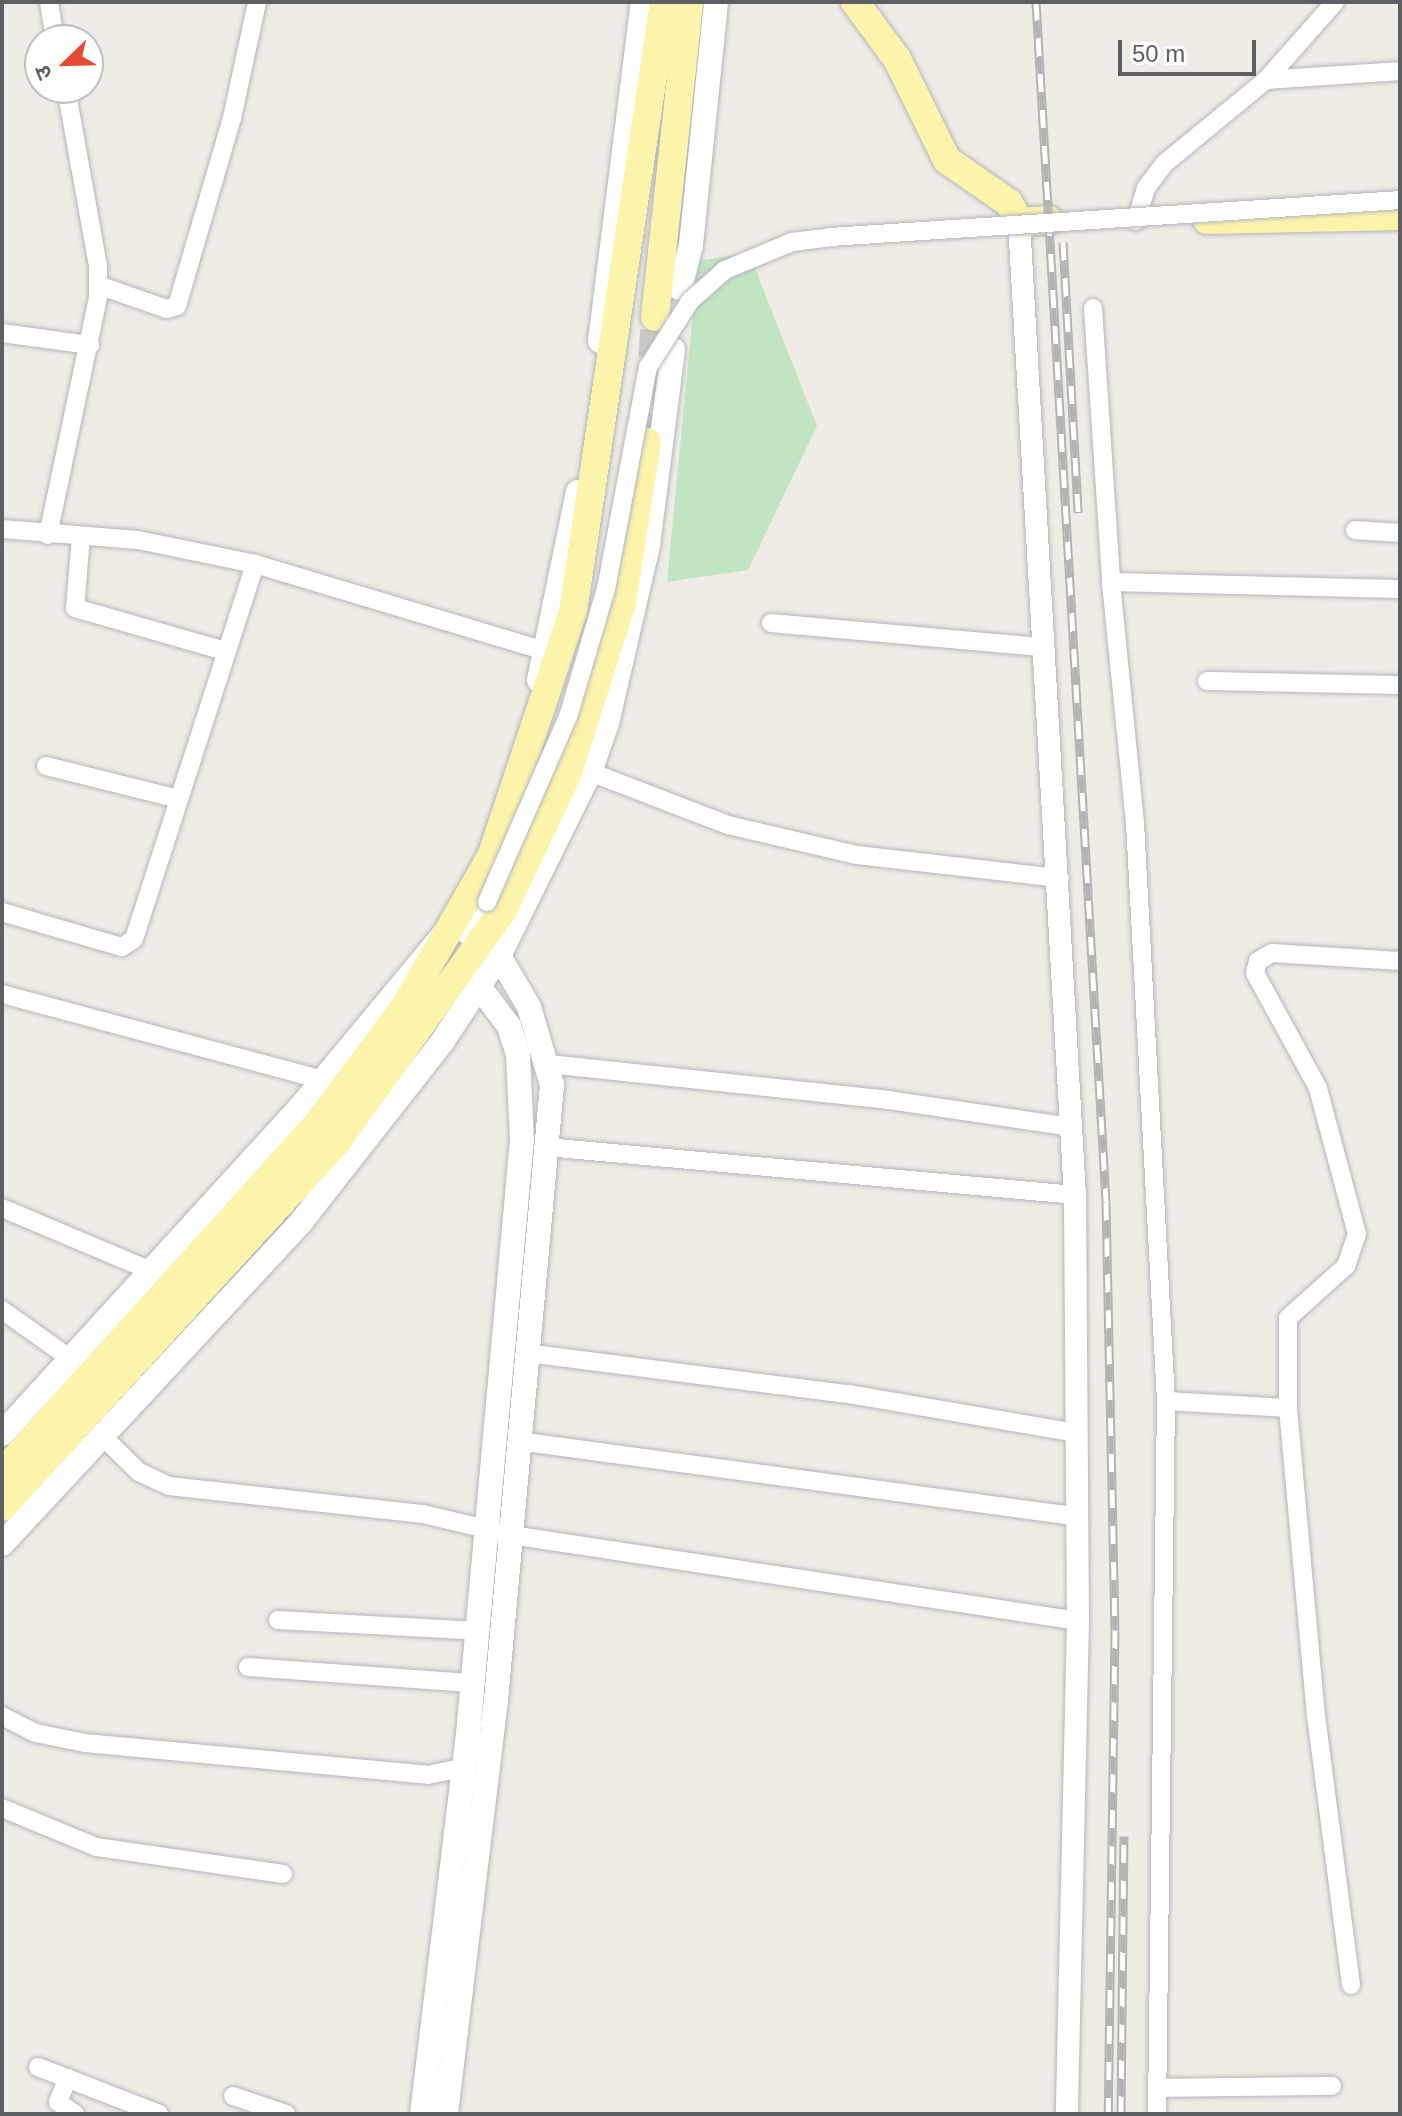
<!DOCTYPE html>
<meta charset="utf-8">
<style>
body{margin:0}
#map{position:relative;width:1402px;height:2116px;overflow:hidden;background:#eeece4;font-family:Helvetica,"Noto Sans Devanagari",sans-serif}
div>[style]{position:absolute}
.green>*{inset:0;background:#c1e5c3}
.primary-tunnel>*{height:28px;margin-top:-14px;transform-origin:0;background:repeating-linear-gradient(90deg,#cac9c4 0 28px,transparent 0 42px)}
.roads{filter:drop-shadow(0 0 2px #b4b6bb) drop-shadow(0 0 2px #b4b6bb)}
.minor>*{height:18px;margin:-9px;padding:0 9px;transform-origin:9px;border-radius:9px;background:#fff}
.tertiary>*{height:22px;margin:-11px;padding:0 11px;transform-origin:11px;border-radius:11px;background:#fff}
.secondary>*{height:24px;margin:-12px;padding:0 12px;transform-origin:12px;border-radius:12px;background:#fff}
.primary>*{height:28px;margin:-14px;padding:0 14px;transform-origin:14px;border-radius:14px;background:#fdf4ab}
.rail>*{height:9px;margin-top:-4.5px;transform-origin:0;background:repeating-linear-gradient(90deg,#fff 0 18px,#b3b3b4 0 36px);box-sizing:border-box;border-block:2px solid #b3b3b4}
.bridges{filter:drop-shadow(0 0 2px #b4b6bb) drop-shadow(0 0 2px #b4b6bb)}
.minor-bridge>*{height:18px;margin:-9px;padding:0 9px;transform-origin:9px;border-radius:9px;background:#fff}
span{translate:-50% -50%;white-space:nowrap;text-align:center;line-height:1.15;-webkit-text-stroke:6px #fff;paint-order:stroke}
.frame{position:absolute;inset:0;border:4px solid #5c5f64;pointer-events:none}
.north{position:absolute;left:24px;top:24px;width:80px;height:80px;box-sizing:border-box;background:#fff;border:2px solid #bebfc1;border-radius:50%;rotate:247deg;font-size:22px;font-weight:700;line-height:32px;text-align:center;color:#5c5f64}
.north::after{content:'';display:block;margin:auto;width:28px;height:36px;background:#e44b34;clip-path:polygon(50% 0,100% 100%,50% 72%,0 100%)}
.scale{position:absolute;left:1118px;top:40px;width:138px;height:36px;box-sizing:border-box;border:4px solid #5c5f64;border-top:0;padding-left:10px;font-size:24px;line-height:28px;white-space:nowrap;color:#5c5f64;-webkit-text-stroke:6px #fff;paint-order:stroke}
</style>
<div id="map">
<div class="green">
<i style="clip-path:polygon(749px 253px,817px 426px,748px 570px,667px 582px,698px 261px)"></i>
</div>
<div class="primary-tunnel">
<i style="left:647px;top:442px;width:125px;rotate:-86.3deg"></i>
</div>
<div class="roads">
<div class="minor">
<i style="left:49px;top:2px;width:38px;rotate:81deg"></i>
<i style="left:1266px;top:80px;width:134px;rotate:-3.8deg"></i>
<i style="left:1136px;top:221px;width:34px;rotate:-73deg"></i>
<i style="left:1146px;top:188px;width:31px;rotate:-53deg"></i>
<i style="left:1165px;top:163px;width:131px;rotate:-39.4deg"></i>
<i style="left:1266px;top:80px;width:104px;rotate:-48.5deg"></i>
<i style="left:98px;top:285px;width:73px;rotate:19.2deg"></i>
<i style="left:167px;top:309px;width:10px;rotate:-17deg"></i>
<i style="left:177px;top:306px;width:196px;rotate:-73.7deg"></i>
<i style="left:232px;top:118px;width:119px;rotate:-77.8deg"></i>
<i style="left:1093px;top:308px;width:275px;rotate:86.2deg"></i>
<i style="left:2px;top:333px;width:89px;rotate:7.8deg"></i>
<i style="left:2px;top:529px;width:136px;rotate:4.6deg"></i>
<i style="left:138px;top:540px;width:119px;rotate:11.6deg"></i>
<i style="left:255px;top:564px;width:303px;rotate:16.7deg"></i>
<i style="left:1355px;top:530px;width:45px;rotate:3.8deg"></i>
<i style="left:48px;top:535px;width:243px;rotate:-78.1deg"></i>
<i style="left:98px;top:297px;width:31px;rotate:-90deg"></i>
<i style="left:98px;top:266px;width:181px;rotate:-100.2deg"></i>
<i style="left:81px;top:537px;width:71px;rotate:94.8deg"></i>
<i style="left:75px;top:608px;width:156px;rotate:16deg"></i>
<i style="left:771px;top:623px;width:270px;rotate:5.1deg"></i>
<i style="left:1207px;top:681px;width:193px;rotate:1.2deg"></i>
<i style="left:46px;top:766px;width:136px;rotate:14deg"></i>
<i style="left:590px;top:772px;width:148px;rotate:21deg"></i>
<i style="left:728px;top:825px;width:132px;rotate:13.1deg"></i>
<i style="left:857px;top:855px;width:204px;rotate:6.5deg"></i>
<i style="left:2px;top:912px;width:125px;rotate:16.3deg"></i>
<i style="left:122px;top:947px;width:14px;rotate:-34deg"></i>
<i style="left:134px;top:939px;width:394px;rotate:-72.1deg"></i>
<i style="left:469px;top:932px;width:35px;rotate:-59deg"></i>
<i style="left:2px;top:994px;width:332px;rotate:15deg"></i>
<i style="left:548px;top:1064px;width:342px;rotate:6deg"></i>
<i style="left:888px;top:1100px;width:184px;rotate:8.4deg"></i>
<i style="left:546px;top:1147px;width:531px;rotate:5.18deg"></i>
<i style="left:2px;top:1208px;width:162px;rotate:22.9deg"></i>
<i style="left:2px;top:1310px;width:85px;rotate:35.4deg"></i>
<i style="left:527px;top:1353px;width:324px;rotate:7.3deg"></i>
<i style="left:848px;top:1394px;width:231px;rotate:9.7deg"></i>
<i style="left:1288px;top:1408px;width:90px;rotate:-90deg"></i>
<i style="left:1288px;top:1318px;width:78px;rotate:-41.9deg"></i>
<i style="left:1346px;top:1266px;width:34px;rotate:-71deg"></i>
<i style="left:1357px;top:1234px;width:151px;rotate:-105deg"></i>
<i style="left:1318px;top:1088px;width:131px;rotate:-118.7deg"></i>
<i style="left:1255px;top:973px;width:12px;rotate:-76deg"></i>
<i style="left:1258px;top:961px;width:16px;rotate:-30deg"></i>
<i style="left:1272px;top:953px;width:128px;rotate:3.6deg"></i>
<i style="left:101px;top:1435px;width:53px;rotate:44.2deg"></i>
<i style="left:139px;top:1472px;width:33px;rotate:25deg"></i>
<i style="left:169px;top:1486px;width:256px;rotate:6.3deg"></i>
<i style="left:423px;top:1514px;width:90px;rotate:13.4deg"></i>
<i style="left:511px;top:1535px;width:573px;rotate:8.62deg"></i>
<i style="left:518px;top:1441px;width:560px;rotate:7.7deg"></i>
<i style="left:278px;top:1620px;width:201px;rotate:3.1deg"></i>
<i style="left:248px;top:1667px;width:226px;rotate:4.1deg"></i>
<i style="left:2px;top:1716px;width:38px;rotate:27deg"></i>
<i style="left:36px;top:1733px;width:50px;rotate:11.5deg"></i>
<i style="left:85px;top:1743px;width:344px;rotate:5.3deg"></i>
<i style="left:428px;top:1775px;width:38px;rotate:-12deg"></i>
<i style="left:2px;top:1808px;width:102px;rotate:22.5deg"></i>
<i style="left:96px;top:1847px;width:189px;rotate:8.2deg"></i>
<i style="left:1351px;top:1985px;width:271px;rotate:-97.4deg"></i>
<i style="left:1316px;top:1716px;width:309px;rotate:-95.2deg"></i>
<i style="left:1288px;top:1408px;width:122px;rotate:-176.7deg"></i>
<i style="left:1166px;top:1401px;width:579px;rotate:-93.07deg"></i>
<i style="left:1135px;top:823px;width:242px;rotate:-95.7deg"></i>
<i style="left:1111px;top:582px;width:289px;rotate:1.4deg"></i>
<i style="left:38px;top:2067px;width:130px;rotate:21.2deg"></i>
<i style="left:68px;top:2078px;width:26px;rotate:113deg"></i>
<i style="left:58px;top:2102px;width:21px;rotate:35deg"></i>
<i style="left:1158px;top:2088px;width:174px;rotate:-0.7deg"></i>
<i style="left:233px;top:2096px;width:56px;rotate:18.8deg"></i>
<i style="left:1157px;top:2114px;width:713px;rotate:-89.28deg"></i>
</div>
<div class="tertiary">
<i style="left:1019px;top:222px;width:975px;rotate:86.71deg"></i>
<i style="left:1075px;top:1195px;width:426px;rotate:89.6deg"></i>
<i style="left:1078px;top:1621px;width:493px;rotate:91.3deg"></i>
</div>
<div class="secondary">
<i style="left:680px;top:288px;width:44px;rotate:-75.7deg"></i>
<i style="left:691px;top:245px;width:244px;rotate:-84.1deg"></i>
<i style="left:600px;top:341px;width:342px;rotate:-82.8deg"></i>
<i style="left:539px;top:680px;width:192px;rotate:-78.3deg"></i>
<i style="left:2px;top:1434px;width:440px;rotate:-47.6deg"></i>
<i style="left:299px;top:1109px;width:243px;rotate:-50.3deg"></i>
<i style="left:454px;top:922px;width:56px;rotate:37.1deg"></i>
<i style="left:499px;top:956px;width:59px;rotate:59.5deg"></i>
<i style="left:529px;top:1007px;width:81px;rotate:73.6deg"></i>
<i style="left:552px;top:1085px;width:618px;rotate:95.2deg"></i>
<i style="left:496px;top:1700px;width:417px;rotate:96.9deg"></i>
<i style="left:2px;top:1544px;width:439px;rotate:-47.1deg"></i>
<i style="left:301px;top:1222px;width:229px;rotate:-51.9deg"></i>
<i style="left:442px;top:1042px;width:103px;rotate:-56.5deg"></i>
<i style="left:499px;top:956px;width:205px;rotate:-63.7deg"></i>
<i style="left:590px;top:772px;width:52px;rotate:-70.9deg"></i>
<i style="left:607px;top:723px;width:183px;rotate:-77deg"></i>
<i style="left:648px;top:545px;width:197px;rotate:-82.7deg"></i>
<i style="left:422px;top:2114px;width:383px;rotate:-83.1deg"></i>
<i style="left:468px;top:1734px;width:596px;rotate:-84.81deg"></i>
<i style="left:522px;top:1140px;width:86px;rotate:-92.7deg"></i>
<i style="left:518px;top:1054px;width:29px;rotate:-108deg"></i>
<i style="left:509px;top:1026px;width:63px;rotate:-127.2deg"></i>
</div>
<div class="primary">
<i style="left:855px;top:2px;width:71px;rotate:53.6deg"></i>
<i style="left:897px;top:59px;width:113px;rotate:63.7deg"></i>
<i style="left:947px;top:160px;width:75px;rotate:34.7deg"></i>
<i style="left:1009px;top:203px;width:21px;rotate:62deg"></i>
<i style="left:1019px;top:222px;width:30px;rotate:-4deg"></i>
<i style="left:1207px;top:220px;width:193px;rotate:-1.2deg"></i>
<i style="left:655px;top:317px;width:317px;rotate:-83.8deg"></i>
<i style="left:2px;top:1473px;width:472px;rotate:-47.9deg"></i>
<i style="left:318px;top:1123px;width:144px;rotate:-53.2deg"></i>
<i style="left:404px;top:1008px;width:174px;rotate:-60.1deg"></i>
<i style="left:491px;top:857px;width:258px;rotate:-71.5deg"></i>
<i style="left:573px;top:612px;width:617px;rotate:-81.52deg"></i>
<i style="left:2px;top:1507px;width:498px;rotate:-47.5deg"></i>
<i style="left:338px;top:1140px;width:283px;rotate:-54.3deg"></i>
<i style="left:503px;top:910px;width:149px;rotate:-64.6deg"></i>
<i style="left:567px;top:775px;width:181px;rotate:-72.3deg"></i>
<i style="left:622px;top:603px;width:163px;rotate:-81.2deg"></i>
</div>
</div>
<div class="rail">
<i style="left:1036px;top:2px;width:1202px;rotate:86.66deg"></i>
<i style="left:1106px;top:1202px;width:428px;rotate:88.8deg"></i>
<i style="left:1115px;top:1630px;width:484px;rotate:90.8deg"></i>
<i style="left:1063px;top:242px;width:271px;rotate:86.8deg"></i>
<i style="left:1121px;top:2114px;width:278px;rotate:-89.4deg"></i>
</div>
<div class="bridges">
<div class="minor-bridge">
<i style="left:487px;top:902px;width:202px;rotate:-66.4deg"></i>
<i style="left:568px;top:717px;width:134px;rotate:-73.5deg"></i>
<i style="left:606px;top:589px;width:226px;rotate:-79.3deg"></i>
<i style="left:648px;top:367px;width:78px;rotate:-57.5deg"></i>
<i style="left:690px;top:301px;width:47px;rotate:-41.5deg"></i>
<i style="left:725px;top:270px;width:73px;rotate:-22.7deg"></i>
<i style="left:792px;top:242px;width:38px;rotate:-7deg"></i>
<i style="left:830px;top:237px;width:571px;rotate:-3.71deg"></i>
</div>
</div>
<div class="frame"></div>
<div class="north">उ</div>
<div class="scale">50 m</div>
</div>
